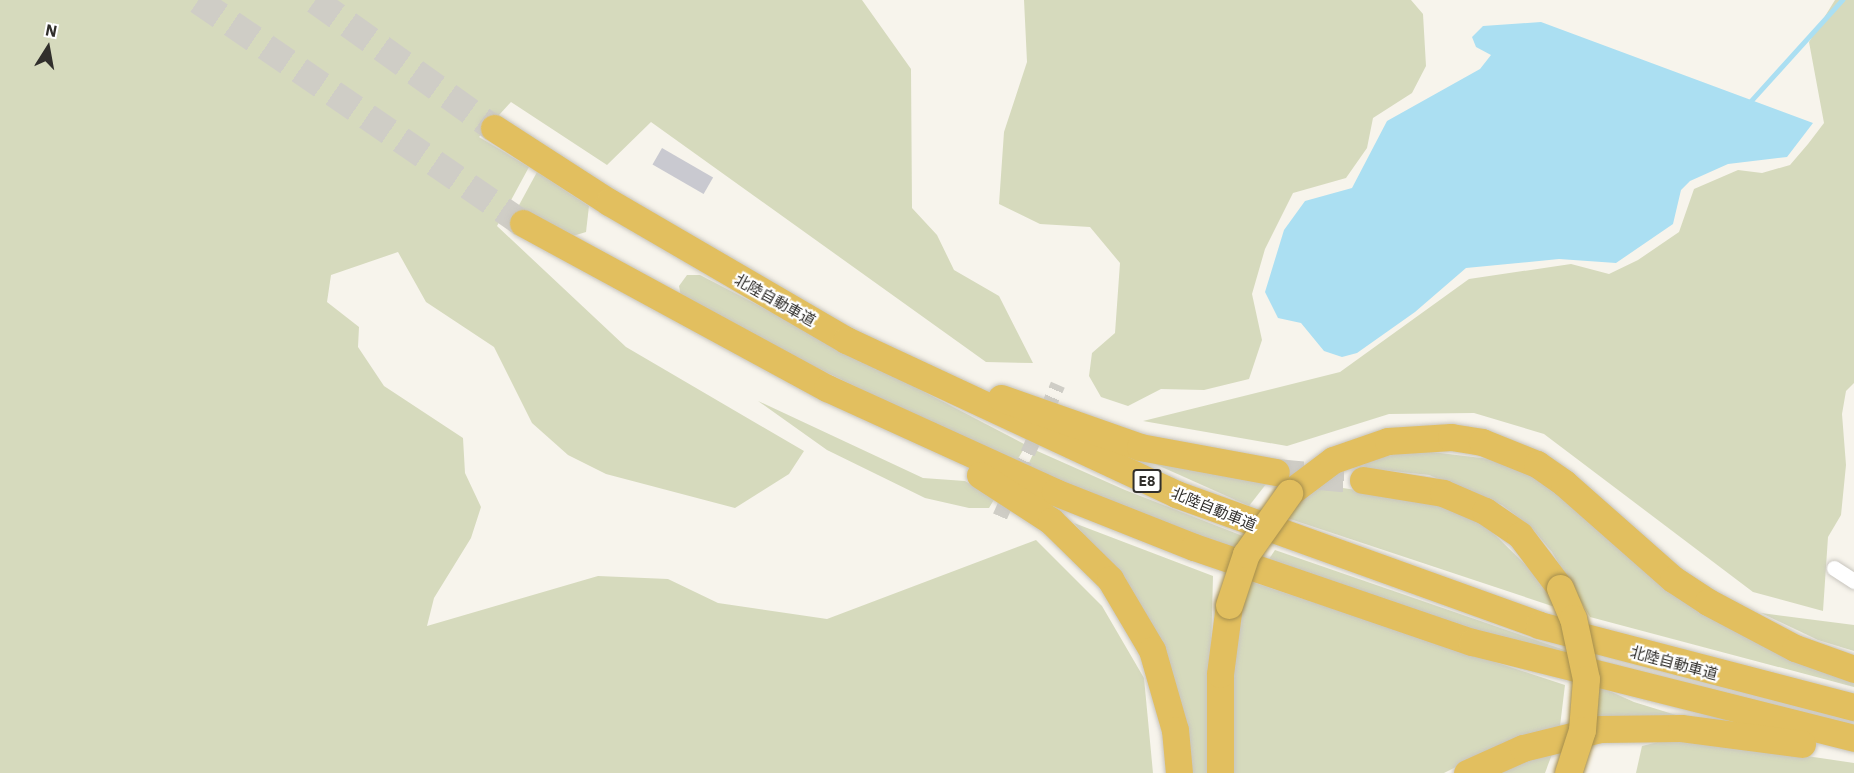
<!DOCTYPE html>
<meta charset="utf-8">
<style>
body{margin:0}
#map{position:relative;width:1854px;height:773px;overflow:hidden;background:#f7f4ec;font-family:"IBM Plex Sans","Noto Sans JP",sans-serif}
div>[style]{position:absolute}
.green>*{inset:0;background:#d6dabd}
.water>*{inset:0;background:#abdff2}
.stream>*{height:4.5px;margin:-2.25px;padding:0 2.25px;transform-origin:2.25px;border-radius:2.25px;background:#abdff2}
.building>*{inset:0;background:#c9c9d0;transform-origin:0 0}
.street-tunnel>*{height:15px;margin-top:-7.5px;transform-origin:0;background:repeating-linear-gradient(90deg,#cfcdc6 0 15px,transparent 0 23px)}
.highway-tunnel>*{height:27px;margin-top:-13.5px;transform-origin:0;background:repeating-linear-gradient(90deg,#cfcdc6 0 27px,transparent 0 41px)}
.roads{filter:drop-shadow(0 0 2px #c8c5be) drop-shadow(0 0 2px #c8c5be)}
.street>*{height:15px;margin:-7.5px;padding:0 7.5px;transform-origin:7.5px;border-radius:7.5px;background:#fff}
.highway>*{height:27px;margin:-13.5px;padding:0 13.5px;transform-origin:13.5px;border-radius:13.5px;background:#e2bf5f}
.bridges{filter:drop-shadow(0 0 2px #a48d4d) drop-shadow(0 0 2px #a48d4d)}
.highway-bridge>*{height:27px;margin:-13.5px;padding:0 13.5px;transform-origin:13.5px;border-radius:13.5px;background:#e2bf5f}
span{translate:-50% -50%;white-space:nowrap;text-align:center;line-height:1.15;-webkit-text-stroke:4.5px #fff;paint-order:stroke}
.shield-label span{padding:2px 4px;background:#fff;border:2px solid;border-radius:4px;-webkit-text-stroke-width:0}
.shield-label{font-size:14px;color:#312f2c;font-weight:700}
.street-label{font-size:15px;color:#312f2c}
.north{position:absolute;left:18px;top:18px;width:60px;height:60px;-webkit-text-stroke:4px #fff;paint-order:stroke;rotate:11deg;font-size:16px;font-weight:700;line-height:24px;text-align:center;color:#312f2c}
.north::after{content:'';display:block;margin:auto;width:21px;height:27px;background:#312f2c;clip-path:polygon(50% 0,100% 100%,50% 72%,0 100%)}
</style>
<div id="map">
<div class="green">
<i style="clip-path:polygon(0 0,862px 0,911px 69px,912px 208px,937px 235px,954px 270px,999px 296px,1033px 363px,986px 362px,651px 122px,607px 165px,511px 102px,479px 137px,529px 167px,497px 226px,626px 347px,804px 451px,789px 474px,735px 508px,606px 474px,568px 455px,532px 423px,494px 347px,426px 302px,398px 252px,331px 275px,327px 302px,359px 327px,358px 347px,384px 386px,463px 438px,465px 473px,481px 507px,471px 538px,434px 598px,427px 626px,598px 576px,668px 579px,718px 603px,827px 619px,1036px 540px,1102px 606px,1144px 678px,1153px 773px,0 773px)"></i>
<i style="clip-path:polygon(1024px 0,1411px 0,1423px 14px,1426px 66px,1412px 93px,1373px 118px,1367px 148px,1346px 178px,1293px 193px,1265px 249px,1252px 294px,1262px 340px,1249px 379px,1204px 390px,1161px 389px,1128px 406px,1101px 397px,1089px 376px,1092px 353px,1115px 333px,1120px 263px,1090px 227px,1040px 224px,999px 204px,1004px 132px,1027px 62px)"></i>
<i style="clip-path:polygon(1835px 0,1854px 0,1854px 383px,1846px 391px,1842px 414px,1846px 465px,1841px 515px,1828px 537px,1823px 611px,1753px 592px,1544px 434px,1474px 413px,1389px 414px,1287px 446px,1143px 421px,1340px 372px,1469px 279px,1571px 264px,1609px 274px,1638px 260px,1679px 232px,1694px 189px,1738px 170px,1762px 173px,1790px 165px,1808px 144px,1824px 123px,1809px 42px)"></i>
<i style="clip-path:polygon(537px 172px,589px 206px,586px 232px,573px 236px,518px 207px)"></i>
<i style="clip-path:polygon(687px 275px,700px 275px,1026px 445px,1015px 464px,682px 302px,679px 286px)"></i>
<i style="clip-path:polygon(758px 401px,923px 478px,965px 481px,995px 498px,989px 508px,969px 508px,925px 498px,827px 450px)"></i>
<i style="clip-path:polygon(1035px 450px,1125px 490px,1248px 538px,1239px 556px,1026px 469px)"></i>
<i style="clip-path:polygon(1415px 450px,1498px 460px,1540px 479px,1655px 578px,1854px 674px,1854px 687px,1590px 617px,1552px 552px,1530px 526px,1502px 505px,1429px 475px,1364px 468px,1365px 461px)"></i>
<i style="clip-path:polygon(1126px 451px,1270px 479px,1249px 506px)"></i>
<i style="clip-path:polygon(1316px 484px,1430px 501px,1486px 526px,1535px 574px,1555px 607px,1284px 517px)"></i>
<i style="clip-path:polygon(1074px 523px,1213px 576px,1208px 773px,1187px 773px,1114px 569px)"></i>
<i style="clip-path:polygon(1275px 550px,1570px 652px,1572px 661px,1265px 565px)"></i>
<i style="clip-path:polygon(1249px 581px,1565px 685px,1560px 726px,1508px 741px,1444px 773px,1227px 773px,1233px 626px)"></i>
<i style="clip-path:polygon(1761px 613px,1854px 625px,1854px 651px,1818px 640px)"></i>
<i style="clip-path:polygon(1596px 685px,1634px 702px,1692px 720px,1592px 722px)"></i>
<i style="clip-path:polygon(1662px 741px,1706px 741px,1854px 763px,1854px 773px,1636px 773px,1642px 746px)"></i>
<i style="clip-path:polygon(1555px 746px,1545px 773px,1485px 773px)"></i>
</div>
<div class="water">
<i style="clip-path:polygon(1541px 22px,1813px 123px,1787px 157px,1728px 164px,1690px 181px,1681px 190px,1673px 224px,1616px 263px,1559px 259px,1466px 268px,1415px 312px,1357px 353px,1342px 357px,1324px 351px,1301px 323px,1278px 318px,1265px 292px,1284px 230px,1305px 201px,1352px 188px,1387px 121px,1480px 69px,1491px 55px,1476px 47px,1472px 37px,1483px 26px)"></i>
</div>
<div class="stream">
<i style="left:1749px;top:103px;width:139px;rotate:-47.9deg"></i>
</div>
<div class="building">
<i style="left:662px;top:148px;width:59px;height:19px;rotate:30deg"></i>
</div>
<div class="street-tunnel">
<i style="left:1000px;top:516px;width:144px;rotate:-66.3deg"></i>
</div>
<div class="highway-tunnel">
<i style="left:198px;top:0;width:394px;rotate:34.5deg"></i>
<i style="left:315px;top:0;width:220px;rotate:35.6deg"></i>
<i style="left:1276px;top:472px;width:87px;rotate:5.3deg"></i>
</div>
<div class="roads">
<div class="street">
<i style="left:1834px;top:568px;width:24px;rotate:33deg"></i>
</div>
<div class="highway">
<i style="left:494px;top:128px;width:137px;rotate:32.8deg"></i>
<i style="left:609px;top:202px;width:274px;rotate:30.2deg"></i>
<i style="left:846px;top:340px;width:364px;rotate:25deg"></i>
<i style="left:1176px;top:494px;width:386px;rotate:19.8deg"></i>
<i style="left:1539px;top:625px;width:325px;rotate:14.6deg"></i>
<i style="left:523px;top:223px;width:346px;rotate:28.5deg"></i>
<i style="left:827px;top:388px;width:251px;rotate:24.5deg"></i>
<i style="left:1055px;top:492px;width:149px;rotate:21.6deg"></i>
<i style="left:1194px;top:547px;width:294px;rotate:18.9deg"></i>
<i style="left:1472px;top:642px;width:394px;rotate:14.1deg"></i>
<i style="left:1001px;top:398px;width:147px;rotate:19.4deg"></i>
<i style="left:1140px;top:447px;width:138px;rotate:10.4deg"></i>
<i style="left:980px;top:475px;width:85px;rotate:32.9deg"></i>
<i style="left:1051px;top:521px;width:83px;rotate:44.5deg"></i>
<i style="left:1110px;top:579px;width:82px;rotate:59.4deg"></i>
<i style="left:1152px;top:650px;width:83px;rotate:74deg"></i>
<i style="left:1175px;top:730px;width:43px;rotate:84.7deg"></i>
<i style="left:1363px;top:480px;width:81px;rotate:9.2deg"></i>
<i style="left:1443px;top:493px;width:46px;rotate:23.2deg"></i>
<i style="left:1485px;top:511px;width:42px;rotate:34.4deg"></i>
<i style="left:1520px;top:535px;width:66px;rotate:53deg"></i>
<i style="left:1289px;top:493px;width:55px;rotate:-36.9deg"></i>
<i style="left:1333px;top:460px;width:58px;rotate:-19.1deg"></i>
<i style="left:1388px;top:441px;width:63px;rotate:-3.6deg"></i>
<i style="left:1451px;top:437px;width:31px;rotate:9deg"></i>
<i style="left:1482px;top:442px;width:59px;rotate:21.8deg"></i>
<i style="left:1537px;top:464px;width:33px;rotate:35deg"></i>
<i style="left:1564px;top:483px;width:145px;rotate:41.4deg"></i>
<i style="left:1673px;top:579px;width:42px;rotate:33.3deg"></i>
<i style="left:1708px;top:602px;width:98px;rotate:27.9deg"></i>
<i style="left:1795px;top:648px;width:63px;rotate:19.6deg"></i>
<i style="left:1220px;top:773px;width:99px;rotate:-90deg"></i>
<i style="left:1220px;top:674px;width:70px;rotate:-82.6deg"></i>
<i style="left:1467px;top:773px;width:61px;rotate:-24.1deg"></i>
<i style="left:1523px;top:748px;width:79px;rotate:-13.9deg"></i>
<i style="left:1600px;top:729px;width:81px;rotate:-0.7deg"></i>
<i style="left:1681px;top:728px;width:122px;rotate:7.5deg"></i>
</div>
</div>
<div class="bridges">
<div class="highway-bridge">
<i style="left:1560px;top:588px;width:33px;rotate:67deg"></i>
<i style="left:1573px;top:618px;width:62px;rotate:78deg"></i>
<i style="left:1586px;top:679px;width:51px;rotate:94.5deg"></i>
<i style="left:1582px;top:730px;width:45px;rotate:108deg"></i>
<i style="left:1229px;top:605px;width:54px;rotate:-71.6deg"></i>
<i style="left:1246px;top:554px;width:75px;rotate:-54.8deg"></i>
</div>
</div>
<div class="shield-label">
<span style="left:1147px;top:481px">E8</span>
</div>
<div class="street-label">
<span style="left:775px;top:300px;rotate:29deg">北陸自動車道</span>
<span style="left:1214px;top:509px;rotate:22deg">北陸自動車道</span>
<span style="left:1674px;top:663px;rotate:15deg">北陸自動車道</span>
</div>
<div class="north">N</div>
</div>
